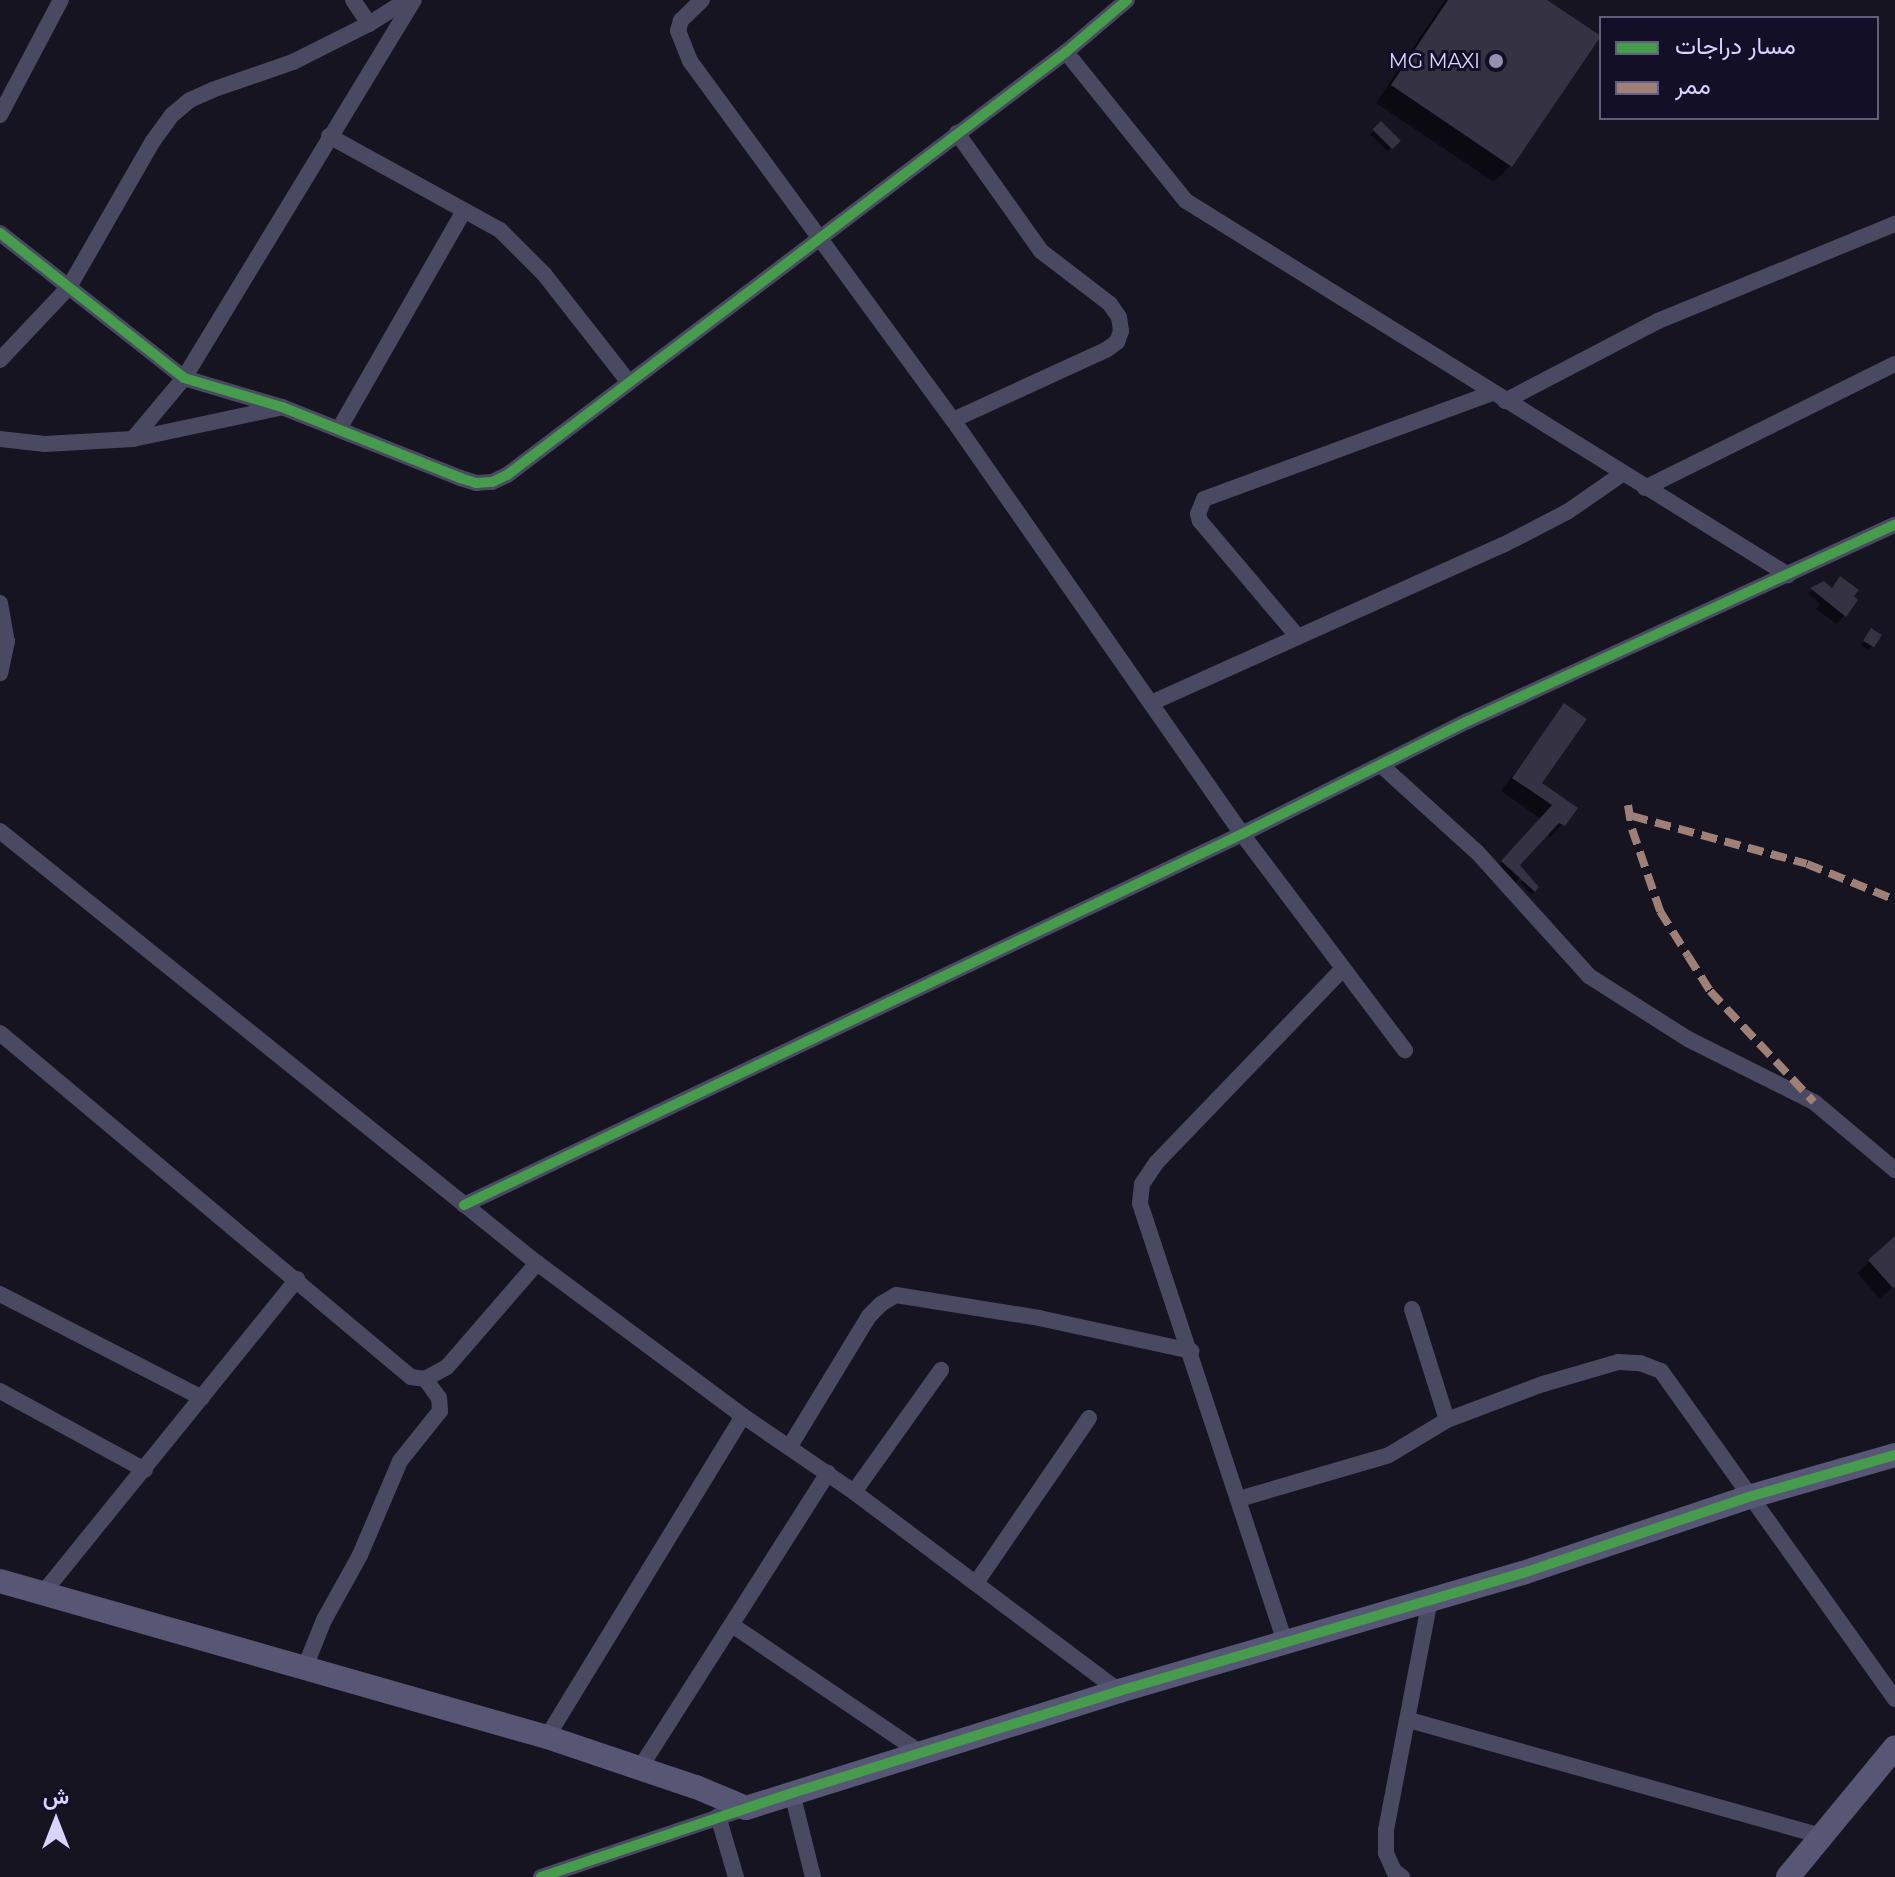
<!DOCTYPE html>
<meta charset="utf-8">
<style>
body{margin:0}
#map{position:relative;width:1895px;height:1877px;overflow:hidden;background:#161421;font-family:Montserrat,Vazirmatn,sans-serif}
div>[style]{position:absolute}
.shadow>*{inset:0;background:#0007;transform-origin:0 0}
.building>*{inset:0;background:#343243;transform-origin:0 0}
.street>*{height:16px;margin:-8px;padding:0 8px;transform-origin:8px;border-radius:8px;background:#4a4962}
.secondary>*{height:24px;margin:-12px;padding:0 12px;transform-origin:12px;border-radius:12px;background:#575674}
.quiet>*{height:8px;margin-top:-4px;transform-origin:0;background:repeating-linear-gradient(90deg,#9e8076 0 16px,transparent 0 24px)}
.cycleway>*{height:10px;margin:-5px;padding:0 5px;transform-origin:5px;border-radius:5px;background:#469c4c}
.dots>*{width:22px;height:22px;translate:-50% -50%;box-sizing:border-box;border:4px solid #130f26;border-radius:50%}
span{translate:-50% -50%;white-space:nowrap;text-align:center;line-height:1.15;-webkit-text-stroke:6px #130f26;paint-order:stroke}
.poi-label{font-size:20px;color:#d9d4ff}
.right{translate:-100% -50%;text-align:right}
.legend{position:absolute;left:1599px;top:16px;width:280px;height:104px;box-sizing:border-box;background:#130f26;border:2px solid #625e7d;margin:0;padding:10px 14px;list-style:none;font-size:24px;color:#d9d4ff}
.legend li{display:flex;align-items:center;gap:16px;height:40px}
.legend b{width:40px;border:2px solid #625e7d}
.north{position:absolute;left:16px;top:1781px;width:80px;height:80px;-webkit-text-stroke:6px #130f26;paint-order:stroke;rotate:0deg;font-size:22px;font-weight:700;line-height:32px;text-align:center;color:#d9d4ff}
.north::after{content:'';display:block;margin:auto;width:28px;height:36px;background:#d9d4ff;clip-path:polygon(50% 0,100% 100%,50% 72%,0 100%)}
</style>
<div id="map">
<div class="shadow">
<i style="clip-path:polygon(1445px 0,1543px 0,1511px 165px,1494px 182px,1376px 103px)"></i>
<i style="left:1381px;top:124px;width:24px;height:15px;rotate:45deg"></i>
<i style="clip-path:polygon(1840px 579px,1856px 600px,1837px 624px,1816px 609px,1820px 604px,1808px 593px,1824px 583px,1830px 589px)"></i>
<i style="clip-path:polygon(1868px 634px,1872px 647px,1868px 650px,1861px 645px)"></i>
<i style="clip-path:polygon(1564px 706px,1539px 783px,1575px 808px,1551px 837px,1546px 834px,1518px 865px,1525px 872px,1513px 885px,1495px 869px,1541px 819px,1501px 791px)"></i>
<i style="left:1526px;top:877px;width:16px;height:8px;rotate:45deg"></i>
<i style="clip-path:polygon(1895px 1238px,1895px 1285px,1880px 1299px,1857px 1273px)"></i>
</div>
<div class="building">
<i style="clip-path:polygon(1448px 0,1547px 0,1601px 36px,1512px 167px,1391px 85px)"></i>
<i style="left:1381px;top:121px;width:28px;height:12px;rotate:45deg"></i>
<i style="clip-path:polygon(1840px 576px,1859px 590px,1854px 596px,1858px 600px,1846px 617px,1810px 588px,1824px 581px,1832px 588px)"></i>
<i style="left:1871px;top:628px;width:13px;height:15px;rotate:32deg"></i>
<i style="clip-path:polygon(1564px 703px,1587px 719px,1542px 783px,1578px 808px,1565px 826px,1559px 823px,1520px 865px,1539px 887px,1535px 892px,1501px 861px,1552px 805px,1512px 778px)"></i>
<i style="clip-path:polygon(1895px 1236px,1895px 1286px,1893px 1288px,1868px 1260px)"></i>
</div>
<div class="street">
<i style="left:353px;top:0;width:29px;rotate:56deg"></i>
<i style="left:702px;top:0;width:29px;rotate:136deg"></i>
<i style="left:681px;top:20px;width:11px;rotate:105deg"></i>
<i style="left:678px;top:31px;width:32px;rotate:68deg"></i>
<i style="left:690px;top:61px;width:445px;rotate:53.8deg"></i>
<i style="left:953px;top:420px;width:505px;rotate:55.08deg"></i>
<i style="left:1242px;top:834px;width:271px;rotate:53deg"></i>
<i style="left:1066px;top:52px;width:191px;rotate:51.2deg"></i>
<i style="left:1186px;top:201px;width:709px;rotate:31.85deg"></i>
<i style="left:0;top:115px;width:130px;rotate:-62.1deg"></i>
<i style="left:329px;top:136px;width:195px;rotate:28.8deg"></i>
<i style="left:500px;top:230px;width:62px;rotate:45deg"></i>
<i style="left:544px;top:274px;width:136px;rotate:51.9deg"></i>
<i style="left:0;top:233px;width:234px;rotate:38.2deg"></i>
<i style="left:184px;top:378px;width:102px;rotate:16.5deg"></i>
<i style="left:282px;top:407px;width:192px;rotate:21.7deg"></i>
<i style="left:460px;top:478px;width:17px;rotate:17deg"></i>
<i style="left:476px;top:483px;width:16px;rotate:-4deg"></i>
<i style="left:492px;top:482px;width:17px;rotate:-25deg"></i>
<i style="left:507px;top:475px;width:701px;rotate:-37.12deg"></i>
<i style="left:1066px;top:52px;width:80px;rotate:-40.4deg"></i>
<i style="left:0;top:360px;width:100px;rotate:-46.6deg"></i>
<i style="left:69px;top:287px;width:168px;rotate:-60.1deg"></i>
<i style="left:153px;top:141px;width:32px;rotate:-54deg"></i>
<i style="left:172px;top:115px;width:23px;rotate:-40deg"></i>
<i style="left:190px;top:100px;width:24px;rotate:-24deg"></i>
<i style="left:212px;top:90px;width:86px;rotate:-19.1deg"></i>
<i style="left:293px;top:62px;width:85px;rotate:-26.6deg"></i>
<i style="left:369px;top:24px;width:45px;rotate:-32.3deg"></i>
<i style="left:1505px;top:401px;width:173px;rotate:-27.6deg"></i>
<i style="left:1658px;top:321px;width:256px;rotate:-22.3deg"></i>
<i style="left:953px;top:420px;width:168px;rotate:-24.6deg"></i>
<i style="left:1106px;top:350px;width:14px;rotate:-36deg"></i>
<i style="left:1117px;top:342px;width:12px;rotate:-70deg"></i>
<i style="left:1121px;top:331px;width:14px;rotate:-98deg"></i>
<i style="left:1119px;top:317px;width:16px;rotate:-125deg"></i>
<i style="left:1110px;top:304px;width:87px;rotate:-142.5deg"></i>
<i style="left:1041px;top:251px;width:145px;rotate:-125.4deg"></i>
<i style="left:339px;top:429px;width:251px;rotate:-60.2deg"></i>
<i style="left:0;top:439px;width:45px;rotate:6.3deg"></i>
<i style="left:45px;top:444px;width:88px;rotate:-3.3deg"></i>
<i style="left:133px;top:439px;width:149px;rotate:-12deg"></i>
<i style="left:133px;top:439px;width:80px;rotate:-50.1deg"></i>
<i style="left:184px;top:378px;width:442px;rotate:-58.7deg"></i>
<i style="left:1645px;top:488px;width:279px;rotate:-26.4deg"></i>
<i style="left:0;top:603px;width:39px;rotate:80deg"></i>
<i style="left:7px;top:641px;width:33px;rotate:102deg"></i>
<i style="left:1298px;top:637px;width:152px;rotate:-130.2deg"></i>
<i style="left:1200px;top:521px;width:7px;rotate:-106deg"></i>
<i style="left:1198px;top:514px;width:16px;rotate:-68deg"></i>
<i style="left:1204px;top:499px;width:307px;rotate:-20.2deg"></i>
<i style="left:1151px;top:703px;width:386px;rotate:-24.2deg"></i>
<i style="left:1503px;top:545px;width:72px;rotate:-27.3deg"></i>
<i style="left:1567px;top:512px;width:67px;rotate:-34.6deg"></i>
<i style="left:1382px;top:766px;width:128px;rotate:42.2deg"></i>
<i style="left:1477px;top:852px;width:167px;rotate:47.9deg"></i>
<i style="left:1589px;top:976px;width:117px;rotate:32.5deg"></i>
<i style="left:1688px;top:1039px;width:141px;rotate:26.6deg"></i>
<i style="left:1814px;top:1102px;width:106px;rotate:40deg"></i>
<i style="left:0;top:831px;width:689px;rotate:38.82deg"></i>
<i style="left:537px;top:1263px;width:257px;rotate:36.6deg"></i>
<i style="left:743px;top:1416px;width:135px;rotate:34.4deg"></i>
<i style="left:854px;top:1492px;width:331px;rotate:36.9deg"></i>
<i style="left:0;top:1033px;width:536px;rotate:39.93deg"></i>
<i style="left:411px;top:1377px;width:14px;rotate:8deg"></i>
<i style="left:425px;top:1379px;width:25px;rotate:-29deg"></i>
<i style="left:447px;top:1367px;width:138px;rotate:-49.1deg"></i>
<i style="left:464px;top:1205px;width:862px;rotate:-25.49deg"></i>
<i style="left:1242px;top:834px;width:253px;rotate:-26.6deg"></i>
<i style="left:1468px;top:721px;width:470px;rotate:-24.7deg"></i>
<i style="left:0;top:1294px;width:227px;rotate:27.2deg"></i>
<i style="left:1412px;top:1309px;width:116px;rotate:72.5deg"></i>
<i style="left:0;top:1391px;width:165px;rotate:28.6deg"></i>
<i style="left:790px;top:1446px;width:152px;rotate:-58.7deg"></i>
<i style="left:869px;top:1316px;width:17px;rotate:-45deg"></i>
<i style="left:881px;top:1304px;width:17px;rotate:-31deg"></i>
<i style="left:896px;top:1295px;width:145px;rotate:9.1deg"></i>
<i style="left:1039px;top:1318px;width:156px;rotate:12.2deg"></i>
<i style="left:854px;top:1492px;width:150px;rotate:-54.5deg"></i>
<i style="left:1239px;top:1499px;width:156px;rotate:-16.3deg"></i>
<i style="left:1389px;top:1455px;width:68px;rotate:-31.1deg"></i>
<i style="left:1447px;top:1420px;width:103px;rotate:-20.6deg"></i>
<i style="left:1543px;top:1384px;width:78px;rotate:-16.3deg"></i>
<i style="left:1618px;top:1362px;width:22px;rotate:3deg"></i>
<i style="left:1640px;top:1363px;width:22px;rotate:21deg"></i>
<i style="left:1661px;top:1371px;width:403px;rotate:54.5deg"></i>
<i style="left:976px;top:1583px;width:200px;rotate:-55.6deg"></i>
<i style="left:43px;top:1593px;width:404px;rotate:-51deg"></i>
<i style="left:732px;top:1625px;width:228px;rotate:34.1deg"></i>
<i style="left:1285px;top:1642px;width:462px;rotate:-108.3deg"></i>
<i style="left:1140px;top:1203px;width:19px;rotate:-84deg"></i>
<i style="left:1142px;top:1184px;width:25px;rotate:-56deg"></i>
<i style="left:1156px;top:1163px;width:269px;rotate:-46.1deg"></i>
<i style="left:305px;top:1667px;width:51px;rotate:-68deg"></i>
<i style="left:324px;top:1620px;width:74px;rotate:-61deg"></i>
<i style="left:360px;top:1555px;width:102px;rotate:-66.9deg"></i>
<i style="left:400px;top:1461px;width:64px;rotate:-51.3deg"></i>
<i style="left:440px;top:1411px;width:13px;rotate:-94deg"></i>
<i style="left:439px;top:1398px;width:24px;rotate:-126deg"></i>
<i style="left:1409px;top:1720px;width:429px;rotate:15.7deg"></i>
<i style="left:547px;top:1737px;width:376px;rotate:-58.6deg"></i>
<i style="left:640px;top:1768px;width:350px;rotate:-57.5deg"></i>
<i style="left:792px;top:1793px;width:87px;rotate:76deg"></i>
<i style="left:718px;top:1816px;width:64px;rotate:73.6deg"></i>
<i style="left:541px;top:1877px;width:216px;rotate:-18.6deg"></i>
<i style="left:1402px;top:1877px;width:10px;rotate:-143deg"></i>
<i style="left:1394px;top:1871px;width:20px;rotate:-114deg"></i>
<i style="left:1386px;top:1853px;width:23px;rotate:-90deg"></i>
<i style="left:1386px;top:1830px;width:234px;rotate:-79.2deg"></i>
</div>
<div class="secondary">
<i style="left:0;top:1581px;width:569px;rotate:15.92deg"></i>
<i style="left:547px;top:1737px;width:157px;rotate:18.6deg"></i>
<i style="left:696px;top:1787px;width:54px;rotate:22.8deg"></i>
<i style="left:746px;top:1808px;width:391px;rotate:-17.4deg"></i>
<i style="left:1119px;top:1691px;width:421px;rotate:-16.3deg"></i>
<i style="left:1523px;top:1573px;width:242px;rotate:-18.6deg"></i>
<i style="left:1752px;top:1496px;width:149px;rotate:-16deg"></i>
<i style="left:1788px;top:1877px;width:168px;rotate:-50.5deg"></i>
</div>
<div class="quiet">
<i style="left:1628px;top:805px;width:24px;rotate:81deg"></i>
<i style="left:1632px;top:829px;width:87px;rotate:71.1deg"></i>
<i style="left:1660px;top:911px;width:53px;rotate:58.1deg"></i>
<i style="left:1688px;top:956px;width:41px;rotate:57.8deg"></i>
<i style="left:1710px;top:991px;width:152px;rotate:46.9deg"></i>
<i style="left:1632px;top:816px;width:181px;rotate:15.3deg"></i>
<i style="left:1807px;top:864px;width:95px;rotate:22.2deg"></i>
</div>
<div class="cycleway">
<i style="left:0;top:233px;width:234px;rotate:38.2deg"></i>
<i style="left:184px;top:378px;width:102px;rotate:16.5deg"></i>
<i style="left:282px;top:407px;width:192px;rotate:21.7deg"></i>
<i style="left:460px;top:478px;width:17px;rotate:17deg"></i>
<i style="left:476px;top:483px;width:16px;rotate:-4deg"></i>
<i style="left:492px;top:482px;width:17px;rotate:-25deg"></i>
<i style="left:507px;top:475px;width:701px;rotate:-37.12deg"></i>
<i style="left:1066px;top:52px;width:80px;rotate:-40.4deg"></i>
<i style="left:464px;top:1205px;width:862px;rotate:-25.49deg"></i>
<i style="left:1242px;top:834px;width:253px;rotate:-26.6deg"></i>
<i style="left:1468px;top:721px;width:470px;rotate:-24.7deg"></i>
<i style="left:541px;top:1877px;width:265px;rotate:-18.5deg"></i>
<i style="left:792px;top:1793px;width:343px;rotate:-17.3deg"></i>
<i style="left:1119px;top:1691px;width:421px;rotate:-16.3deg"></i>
<i style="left:1523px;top:1573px;width:242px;rotate:-18.6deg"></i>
<i style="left:1752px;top:1496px;width:149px;rotate:-16deg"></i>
</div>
<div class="dots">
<i style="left:1496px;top:61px;background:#9591b1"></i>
</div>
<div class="poi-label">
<span class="right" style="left:1480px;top:61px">MG MAXI</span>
</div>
<ul class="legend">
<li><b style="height:10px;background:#469c4c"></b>مسار دراجات</li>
<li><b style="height:10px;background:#9e8076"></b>ممر</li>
</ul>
<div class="north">ش</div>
</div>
